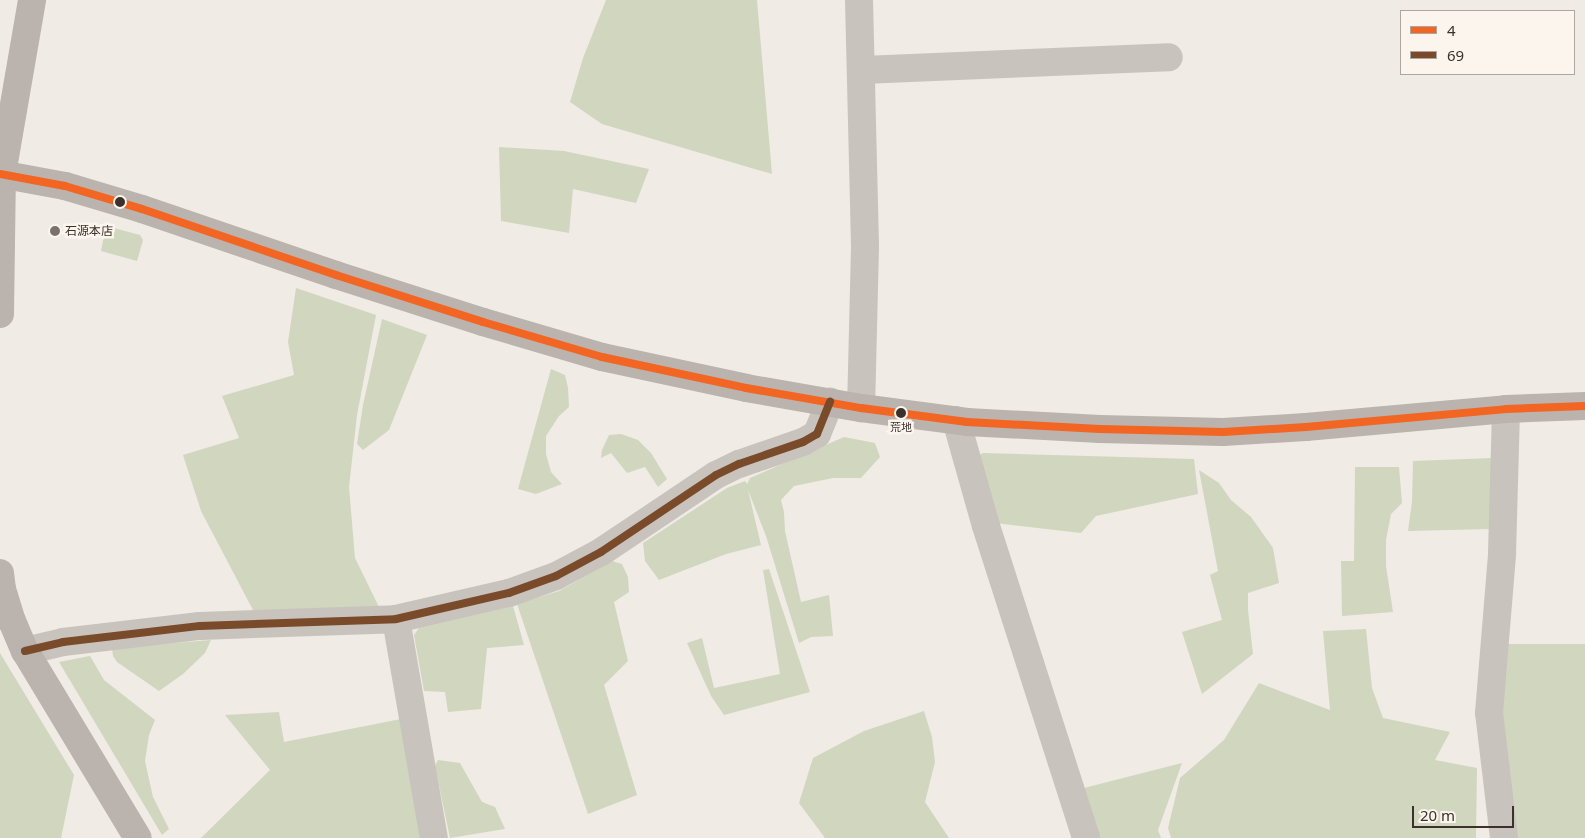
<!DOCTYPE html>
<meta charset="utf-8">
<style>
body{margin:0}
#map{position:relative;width:1585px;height:838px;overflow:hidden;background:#f0ebe5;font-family:"Noto Sans","Noto Sans JP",sans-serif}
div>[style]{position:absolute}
.green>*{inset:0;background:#d1d6bf}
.street>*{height:28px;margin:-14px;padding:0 14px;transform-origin:14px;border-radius:14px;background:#c9c3be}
.secondary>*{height:28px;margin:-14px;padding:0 14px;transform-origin:14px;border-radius:14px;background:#bab3ae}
.bus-1>*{height:8px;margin:-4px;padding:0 4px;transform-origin:4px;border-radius:4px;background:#f26522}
.bus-2>*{height:8px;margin:-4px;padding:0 4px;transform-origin:4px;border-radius:4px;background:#7a4b2a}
.dots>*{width:14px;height:14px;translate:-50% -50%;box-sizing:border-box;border:2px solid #fbf5ee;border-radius:50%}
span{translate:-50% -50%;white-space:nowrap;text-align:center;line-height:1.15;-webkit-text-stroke:5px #fbf5ee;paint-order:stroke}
.bus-label{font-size:11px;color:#3b302b}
.poi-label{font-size:12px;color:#3b302b}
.left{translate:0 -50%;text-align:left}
.legend{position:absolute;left:1400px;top:10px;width:175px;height:65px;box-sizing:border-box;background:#fbf5ee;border:1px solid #aea6a0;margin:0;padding:6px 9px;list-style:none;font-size:15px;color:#3b302b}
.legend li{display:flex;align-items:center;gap:10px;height:25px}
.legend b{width:25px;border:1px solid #aea6a0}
.scale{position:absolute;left:1412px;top:806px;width:102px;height:22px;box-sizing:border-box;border:2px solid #3b302b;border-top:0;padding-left:6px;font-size:15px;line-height:18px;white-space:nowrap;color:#3b302b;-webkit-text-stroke:4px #fbf5ee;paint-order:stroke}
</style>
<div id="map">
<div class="green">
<i style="clip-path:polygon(606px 0,757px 0,772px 174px,602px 124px,570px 102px,583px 58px)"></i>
<i style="clip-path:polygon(499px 147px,564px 151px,649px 169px,636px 203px,573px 189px,569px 233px,501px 221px)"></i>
<i style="clip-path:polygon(106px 226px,140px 235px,143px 240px,137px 261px,101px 251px)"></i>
<i style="clip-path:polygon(296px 288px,376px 315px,357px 415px,349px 487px,355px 558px,379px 607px,254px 612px,201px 511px,183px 455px,239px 438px,222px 396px,294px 375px,288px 342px)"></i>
<i style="clip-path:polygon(382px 319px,427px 335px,389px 430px,363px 450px,357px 444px,363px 405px)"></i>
<i style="clip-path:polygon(551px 369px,565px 375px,568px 388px,569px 407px,559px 416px,546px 436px,546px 454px,551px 472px,562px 484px,536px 494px,518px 489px)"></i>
<i style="clip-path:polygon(621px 434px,638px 440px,651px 453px,667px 479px,658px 487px,645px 467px,627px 473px,611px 453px,601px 458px,602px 450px,609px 435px)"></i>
<i style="clip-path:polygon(844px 437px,875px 443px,880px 457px,861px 478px,833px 478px,794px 486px,781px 500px,784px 512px,785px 531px,801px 602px,829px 595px,833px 636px,811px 637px,799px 643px,766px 536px,748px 490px,761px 545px,726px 554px,659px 580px,645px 561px,643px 543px,727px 488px,745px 481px,747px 484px,750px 478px)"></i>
<i style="clip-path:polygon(983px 453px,1194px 459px,1198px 494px,1096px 516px,1081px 533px,995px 523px,974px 458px)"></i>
<i style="clip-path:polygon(1492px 458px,1491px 529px,1408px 531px,1412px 502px,1413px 461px)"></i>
<i style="clip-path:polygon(1355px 467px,1399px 467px,1402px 503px,1391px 514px,1386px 540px,1386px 566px,1393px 612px,1342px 616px,1341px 561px,1354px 561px)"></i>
<i style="clip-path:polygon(1199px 470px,1219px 483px,1231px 500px,1251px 517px,1273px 548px,1279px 583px,1248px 593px,1248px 610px,1253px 654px,1202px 694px,1182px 632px,1222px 620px,1210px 575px,1218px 571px)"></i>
<i style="clip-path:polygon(612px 561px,622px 564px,628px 577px,629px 592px,614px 602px,628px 661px,604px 685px,637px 795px,588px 814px,517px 604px,559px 591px)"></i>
<i style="clip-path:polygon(769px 569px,810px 692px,724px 715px,711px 696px,687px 643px,702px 638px,714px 688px,780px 674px,763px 570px)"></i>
<i style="clip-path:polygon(513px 606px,524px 645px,487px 648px,481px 709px,448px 712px,445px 692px,424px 691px,414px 635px,419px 628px)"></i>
<i style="clip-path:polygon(1366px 629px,1372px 688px,1383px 718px,1450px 732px,1435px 760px,1477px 768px,1476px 838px,1171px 838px,1168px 828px,1180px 778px,1224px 740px,1259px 683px,1330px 710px,1323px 631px)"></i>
<i style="clip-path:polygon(211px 640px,205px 653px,183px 674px,159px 691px,117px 662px,113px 656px,112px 648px)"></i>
<i style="clip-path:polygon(1502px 644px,1585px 644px,1585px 838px,1513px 838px,1496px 725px)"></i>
<i style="clip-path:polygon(0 653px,74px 775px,61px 838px,0 838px)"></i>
<i style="clip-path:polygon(90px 656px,104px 680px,155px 720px,149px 735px,145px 761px,153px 797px,169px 829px,162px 835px,59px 662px)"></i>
<i style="clip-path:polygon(924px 711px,932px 737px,935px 762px,925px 802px,949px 838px,825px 838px,799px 803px,813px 758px,864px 731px)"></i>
<i style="clip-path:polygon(279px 712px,284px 742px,401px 719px,420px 838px,201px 838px,270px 770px,225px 715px)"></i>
<i style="clip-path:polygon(438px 760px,460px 763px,482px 802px,495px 807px,505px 829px,450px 838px,435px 766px)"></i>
<i style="clip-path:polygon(1182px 763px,1158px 830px,1161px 838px,1096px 838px,1080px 789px)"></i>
</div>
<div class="street">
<i style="left:859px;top:0;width:247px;rotate:88.6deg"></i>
<i style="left:865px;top:247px;width:161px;rotate:91.4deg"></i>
<i style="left:863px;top:70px;width:306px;rotate:-2.4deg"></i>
<i style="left:956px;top:420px;width:110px;rotate:74.2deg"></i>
<i style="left:986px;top:526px;width:328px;rotate:72.2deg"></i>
<i style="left:396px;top:619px;width:222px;rotate:80.2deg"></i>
<i style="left:25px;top:651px;width:39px;rotate:-13deg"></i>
<i style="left:63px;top:642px;width:138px;rotate:-6.7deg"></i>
<i style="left:200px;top:626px;width:196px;rotate:-2deg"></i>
<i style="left:396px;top:619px;width:116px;rotate:-13deg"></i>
<i style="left:509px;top:593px;width:50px;rotate:-19.9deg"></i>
<i style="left:556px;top:576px;width:51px;rotate:-28.1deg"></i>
<i style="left:601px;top:552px;width:138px;rotate:-33.8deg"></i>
<i style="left:716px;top:475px;width:25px;rotate:-26deg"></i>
<i style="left:739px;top:464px;width:68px;rotate:-19deg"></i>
<i style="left:803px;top:442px;width:16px;rotate:-30deg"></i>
<i style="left:817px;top:434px;width:35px;rotate:-68deg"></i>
<i style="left:1504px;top:838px;width:126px;rotate:-96.8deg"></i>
<i style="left:1489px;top:713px;width:160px;rotate:-85.3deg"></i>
<i style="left:1502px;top:554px;width:145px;rotate:-88.4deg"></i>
</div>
<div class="secondary">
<i style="left:0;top:174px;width:66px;rotate:10.5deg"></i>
<i style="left:65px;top:186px;width:80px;rotate:16.6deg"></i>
<i style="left:142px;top:209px;width:205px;rotate:18.8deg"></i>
<i style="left:336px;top:275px;width:154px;rotate:17.7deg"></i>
<i style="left:483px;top:322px;width:124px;rotate:16.4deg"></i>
<i style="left:602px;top:357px;width:147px;rotate:12.1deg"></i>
<i style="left:746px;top:388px;width:117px;rotate:9.9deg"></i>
<i style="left:861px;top:408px;width:107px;rotate:7.5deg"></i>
<i style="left:967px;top:422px;width:133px;rotate:3deg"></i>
<i style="left:1100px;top:429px;width:123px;rotate:1.4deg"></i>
<i style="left:1223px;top:432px;width:83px;rotate:-3.4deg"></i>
<i style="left:1306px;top:427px;width:201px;rotate:-5.1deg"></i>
<i style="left:1506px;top:409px;width:79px;rotate:-2.2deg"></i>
<i style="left:0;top:314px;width:140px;rotate:-89.2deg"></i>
<i style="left:2px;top:174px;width:177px;rotate:-80.2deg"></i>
<i style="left:0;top:573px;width:16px;rotate:83deg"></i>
<i style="left:2px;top:589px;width:34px;rotate:73deg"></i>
<i style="left:12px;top:621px;width:33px;rotate:67deg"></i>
<i style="left:25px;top:651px;width:218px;rotate:58.9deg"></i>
</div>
<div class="bus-1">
<i style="left:0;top:174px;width:66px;rotate:10.5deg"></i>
<i style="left:65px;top:186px;width:80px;rotate:16.6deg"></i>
<i style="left:142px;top:209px;width:205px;rotate:18.8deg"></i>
<i style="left:336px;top:275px;width:154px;rotate:17.7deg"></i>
<i style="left:483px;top:322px;width:124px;rotate:16.4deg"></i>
<i style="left:602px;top:357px;width:147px;rotate:12.1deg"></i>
<i style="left:746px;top:388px;width:117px;rotate:9.9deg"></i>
<i style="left:861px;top:408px;width:107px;rotate:7.5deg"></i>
<i style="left:967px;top:422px;width:133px;rotate:3deg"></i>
<i style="left:1100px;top:429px;width:123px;rotate:1.4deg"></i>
<i style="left:1223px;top:432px;width:83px;rotate:-3.4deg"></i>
<i style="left:1306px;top:427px;width:201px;rotate:-5.1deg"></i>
<i style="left:1506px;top:409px;width:79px;rotate:-2.2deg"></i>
</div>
<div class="bus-2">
<i style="left:25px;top:651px;width:39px;rotate:-13deg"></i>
<i style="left:63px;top:642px;width:138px;rotate:-6.7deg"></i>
<i style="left:200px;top:626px;width:196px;rotate:-2deg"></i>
<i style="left:396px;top:619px;width:116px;rotate:-13deg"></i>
<i style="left:509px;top:593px;width:50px;rotate:-19.9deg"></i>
<i style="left:556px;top:576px;width:51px;rotate:-28.1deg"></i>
<i style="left:601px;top:552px;width:138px;rotate:-33.8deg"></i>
<i style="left:716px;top:475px;width:25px;rotate:-26deg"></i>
<i style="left:739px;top:464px;width:68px;rotate:-19deg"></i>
<i style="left:803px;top:442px;width:16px;rotate:-30deg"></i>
<i style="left:817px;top:434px;width:35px;rotate:-68deg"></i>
</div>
<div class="dots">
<i style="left:120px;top:202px;background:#3b302b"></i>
<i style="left:55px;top:231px;background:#7a716c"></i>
<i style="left:901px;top:413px;background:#3b302b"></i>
</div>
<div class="bus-label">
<span style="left:901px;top:427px">荒地</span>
</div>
<div class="poi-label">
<span class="left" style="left:65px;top:231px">石源本店</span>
</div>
<ul class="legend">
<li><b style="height:6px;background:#f26522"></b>4</li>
<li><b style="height:6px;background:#7a4b2a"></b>69</li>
</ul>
<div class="scale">20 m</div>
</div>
